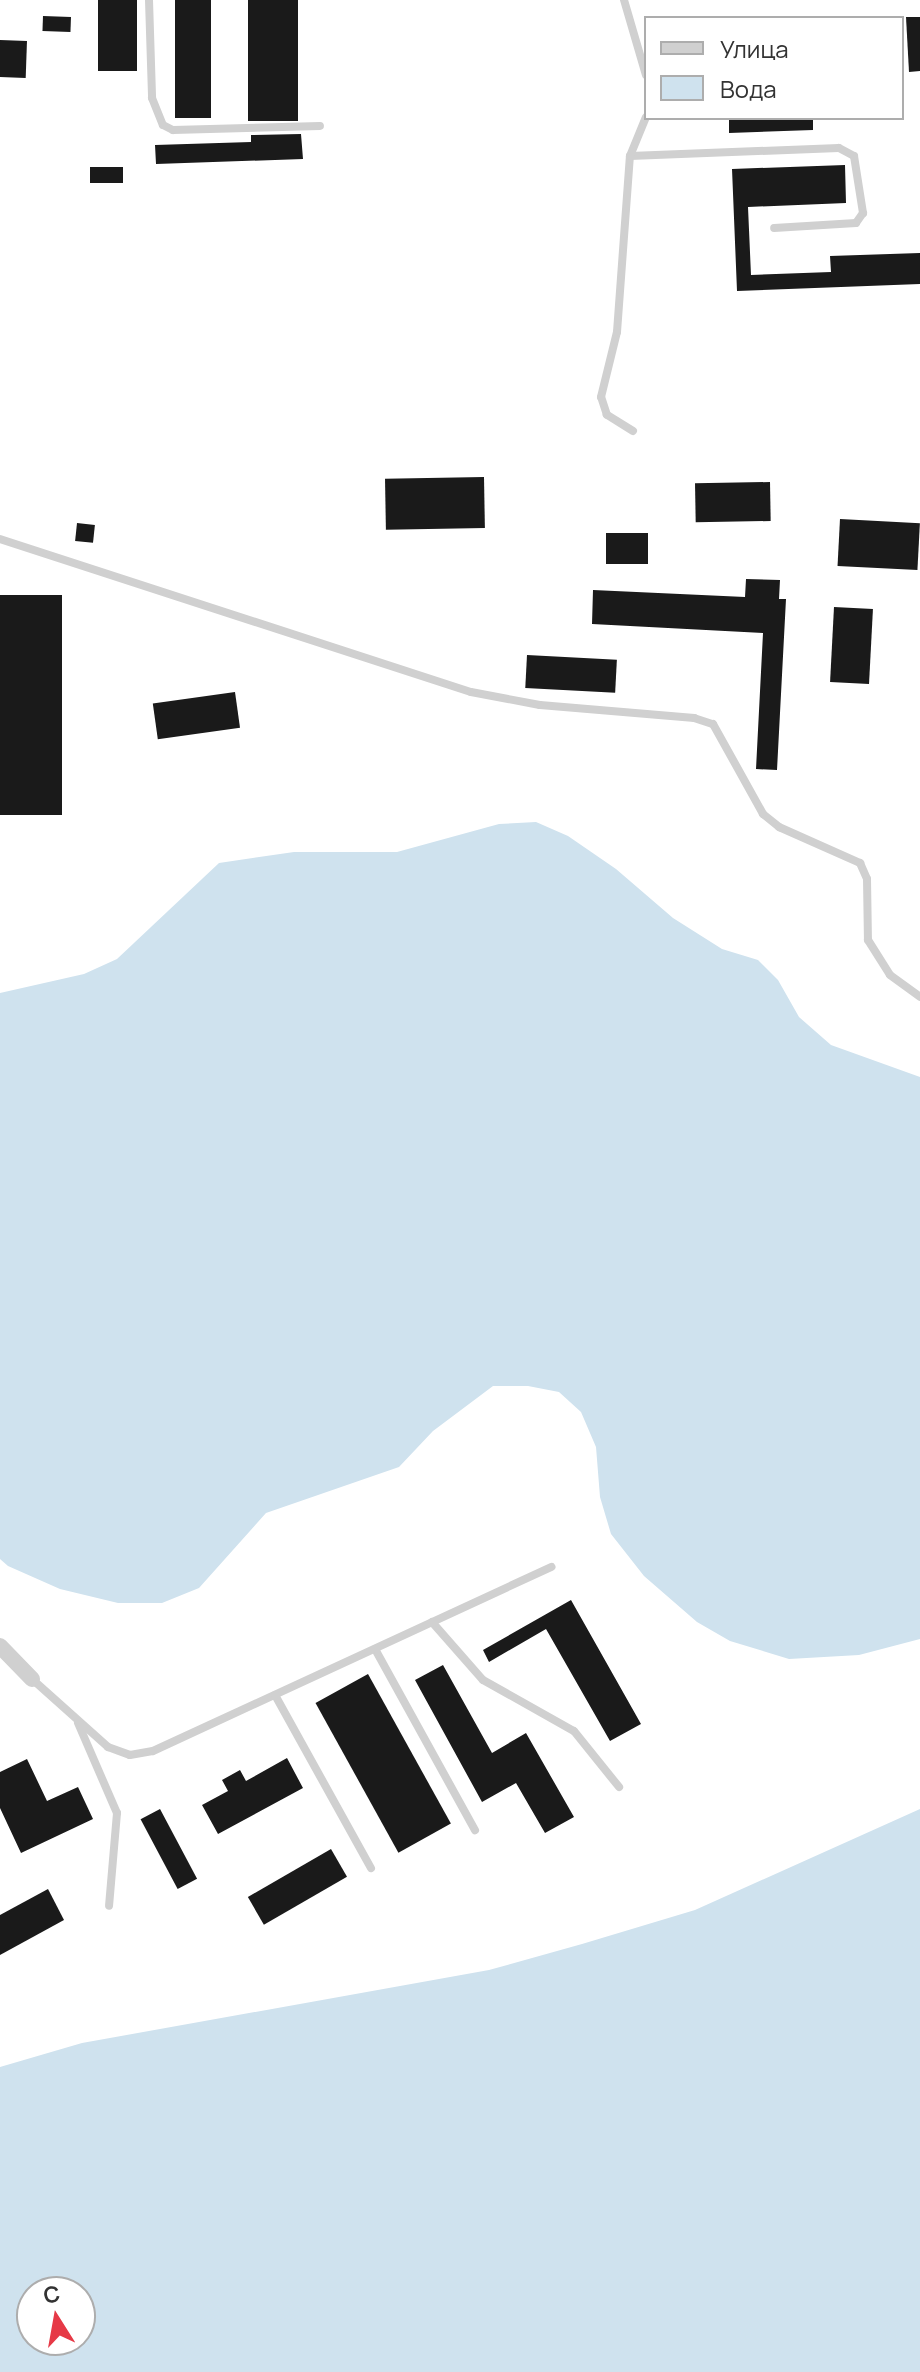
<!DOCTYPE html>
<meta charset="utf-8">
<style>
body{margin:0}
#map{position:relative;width:920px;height:2372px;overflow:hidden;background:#fff;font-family:Manrope,sans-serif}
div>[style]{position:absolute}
.water>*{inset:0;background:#cfe2ee}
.building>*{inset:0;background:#1a1a1a;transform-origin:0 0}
.service>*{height:8px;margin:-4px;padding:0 4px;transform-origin:4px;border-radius:4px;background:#d0d0d0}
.minor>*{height:16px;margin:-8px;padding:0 8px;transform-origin:8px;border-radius:8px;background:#d0d0d0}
span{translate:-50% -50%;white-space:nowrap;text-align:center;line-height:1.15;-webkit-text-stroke:8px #fff;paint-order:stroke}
.legend{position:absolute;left:644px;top:16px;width:260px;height:104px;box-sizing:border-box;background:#fff;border:2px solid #adadad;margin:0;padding:10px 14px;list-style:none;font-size:24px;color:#333}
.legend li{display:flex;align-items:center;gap:16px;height:40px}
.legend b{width:40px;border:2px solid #adadad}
.north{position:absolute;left:16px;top:2276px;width:80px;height:80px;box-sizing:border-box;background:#fff;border:2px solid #adadad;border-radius:50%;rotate:349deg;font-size:22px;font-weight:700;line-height:32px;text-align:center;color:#333}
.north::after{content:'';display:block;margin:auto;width:28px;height:36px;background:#e63946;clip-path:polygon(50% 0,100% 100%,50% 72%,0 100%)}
</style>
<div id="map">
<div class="water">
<i style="clip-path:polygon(536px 822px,568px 836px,616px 869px,673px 918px,722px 949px,758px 960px,778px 980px,799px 1017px,831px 1045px,920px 1077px,920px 1639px,859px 1655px,789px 1659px,730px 1641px,697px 1622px,644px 1576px,611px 1534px,600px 1497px,596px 1447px,581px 1412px,559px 1392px,528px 1386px,493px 1386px,433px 1431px,399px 1467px,266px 1513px,199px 1588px,162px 1603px,118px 1603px,60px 1589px,8px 1566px,0 1559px,0 993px,84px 974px,117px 959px,219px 863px,294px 852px,397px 852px,499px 824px)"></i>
<i style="clip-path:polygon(evenodd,920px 1809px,920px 2372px,0 2372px,0 2067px,82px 2043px,489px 1970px,582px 1944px,695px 1910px,920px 1809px,32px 2292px,80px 2292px,80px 2340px,32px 2340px,32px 2292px)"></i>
</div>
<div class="building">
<i style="left:98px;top:0;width:39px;height:71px"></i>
<i style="left:175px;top:0;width:36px;height:118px"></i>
<i style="left:248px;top:0;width:50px;height:121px"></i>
<i style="left:43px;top:16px;width:28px;height:15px;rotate:2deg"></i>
<i style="clip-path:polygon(906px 17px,920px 17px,920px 71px,909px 72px)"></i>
<i style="left:0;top:40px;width:27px;height:37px;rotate:2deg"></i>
<i style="clip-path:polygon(729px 118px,813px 118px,813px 130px,729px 133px)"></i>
<i style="clip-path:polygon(301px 134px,303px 159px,156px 164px,155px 145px,251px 142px,251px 135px)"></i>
<i style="clip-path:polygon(845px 165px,846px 203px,748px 207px,751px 275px,831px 272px,830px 256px,920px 253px,920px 284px,737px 291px,732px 169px)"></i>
<i style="left:123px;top:167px;width:16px;height:33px;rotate:90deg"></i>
<i style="left:484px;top:477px;width:51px;height:99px;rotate:89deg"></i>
<i style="left:770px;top:482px;width:39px;height:75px;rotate:89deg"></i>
<i style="left:840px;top:519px;width:80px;height:47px;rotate:3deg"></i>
<i style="left:77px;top:523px;width:18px;height:18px;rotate:6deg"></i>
<i style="left:648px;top:533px;width:31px;height:42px;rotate:90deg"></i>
<i style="clip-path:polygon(746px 579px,780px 580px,779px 599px,786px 599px,777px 770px,756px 769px,763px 633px,592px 624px,593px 590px,745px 597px)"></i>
<i style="left:0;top:595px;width:62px;height:220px"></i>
<i style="left:834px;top:607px;width:39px;height:75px;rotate:3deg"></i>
<i style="left:527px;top:655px;width:90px;height:33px;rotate:3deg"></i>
<i style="left:235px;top:692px;width:36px;height:83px;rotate:82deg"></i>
<i style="clip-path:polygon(571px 1600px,641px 1724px,610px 1741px,546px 1629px,489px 1662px,483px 1650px)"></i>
<i style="clip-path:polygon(443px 1665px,492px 1753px,526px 1733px,574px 1817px,545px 1833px,516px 1783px,482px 1802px,415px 1680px)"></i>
<i style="left:368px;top:1674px;width:171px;height:60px;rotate:61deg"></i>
<i style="clip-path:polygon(287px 1758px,303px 1788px,218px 1834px,202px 1805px,228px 1791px,222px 1780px,240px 1770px,246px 1781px)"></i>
<i style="clip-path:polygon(27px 1759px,47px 1801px,78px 1787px,93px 1819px,21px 1853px,0 1808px,0 1772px)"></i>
<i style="left:160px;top:1809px;width:79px;height:22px;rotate:62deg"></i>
<i style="left:331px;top:1849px;width:32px;height:96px;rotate:60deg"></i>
<i style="clip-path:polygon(48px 1889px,64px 1920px,0 1955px,0 1915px)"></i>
</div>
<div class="service">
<i style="left:149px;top:0;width:98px;rotate:88.2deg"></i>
<i style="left:152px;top:98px;width:29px;rotate:68deg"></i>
<i style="left:163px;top:125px;width:11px;rotate:27deg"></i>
<i style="left:173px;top:130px;width:147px;rotate:-1.6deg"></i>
<i style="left:624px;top:0;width:78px;rotate:73.7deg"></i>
<i style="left:630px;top:156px;width:209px;rotate:-2.2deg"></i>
<i style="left:839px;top:148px;width:17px;rotate:28deg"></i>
<i style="left:854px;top:156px;width:58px;rotate:81deg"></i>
<i style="left:863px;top:213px;width:12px;rotate:125deg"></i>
<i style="left:856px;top:223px;width:82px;rotate:176.5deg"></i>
<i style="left:633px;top:431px;width:31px;rotate:-148deg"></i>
<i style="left:607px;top:415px;width:19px;rotate:-108deg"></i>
<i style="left:601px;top:397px;width:67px;rotate:-76.2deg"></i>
<i style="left:617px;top:332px;width:176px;rotate:-85.8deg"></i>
<i style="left:630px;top:156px;width:42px;rotate:-67.7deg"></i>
<i style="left:0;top:539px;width:495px;rotate:18deg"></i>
<i style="left:471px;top:692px;width:70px;rotate:10.7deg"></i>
<i style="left:540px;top:705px;width:155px;rotate:4.8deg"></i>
<i style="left:694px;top:718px;width:20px;rotate:18deg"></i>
<i style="left:713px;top:724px;width:103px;rotate:60.9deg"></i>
<i style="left:763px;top:814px;width:21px;rotate:39deg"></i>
<i style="left:779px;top:827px;width:89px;rotate:24deg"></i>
<i style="left:860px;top:863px;width:17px;rotate:66deg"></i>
<i style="left:867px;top:879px;width:61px;rotate:89.1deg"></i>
<i style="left:868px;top:940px;width:41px;rotate:57.8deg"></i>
<i style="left:890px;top:975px;width:37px;rotate:36deg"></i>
<i style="left:432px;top:1622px;width:77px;rotate:48.7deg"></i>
<i style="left:483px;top:1680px;width:104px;rotate:29.3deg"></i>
<i style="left:574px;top:1731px;width:72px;rotate:51.2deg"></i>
<i style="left:375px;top:1649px;width:207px;rotate:61.1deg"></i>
<i style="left:32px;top:1679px;width:102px;rotate:41.8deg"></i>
<i style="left:108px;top:1747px;width:23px;rotate:20deg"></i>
<i style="left:130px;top:1755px;width:23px;rotate:-10deg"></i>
<i style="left:153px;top:1751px;width:439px;rotate:-24.8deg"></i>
<i style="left:275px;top:1695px;width:198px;rotate:61deg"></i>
<i style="left:78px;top:1723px;width:98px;rotate:66.6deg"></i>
<i style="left:117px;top:1813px;width:93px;rotate:94.9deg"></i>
</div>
<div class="minor">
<i style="left:0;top:1646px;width:46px;rotate:45.9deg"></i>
</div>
<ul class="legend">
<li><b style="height:10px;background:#d0d0d0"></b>Улица</li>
<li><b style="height:22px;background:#cfe2ee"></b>Вода</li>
</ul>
<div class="north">С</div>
</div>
